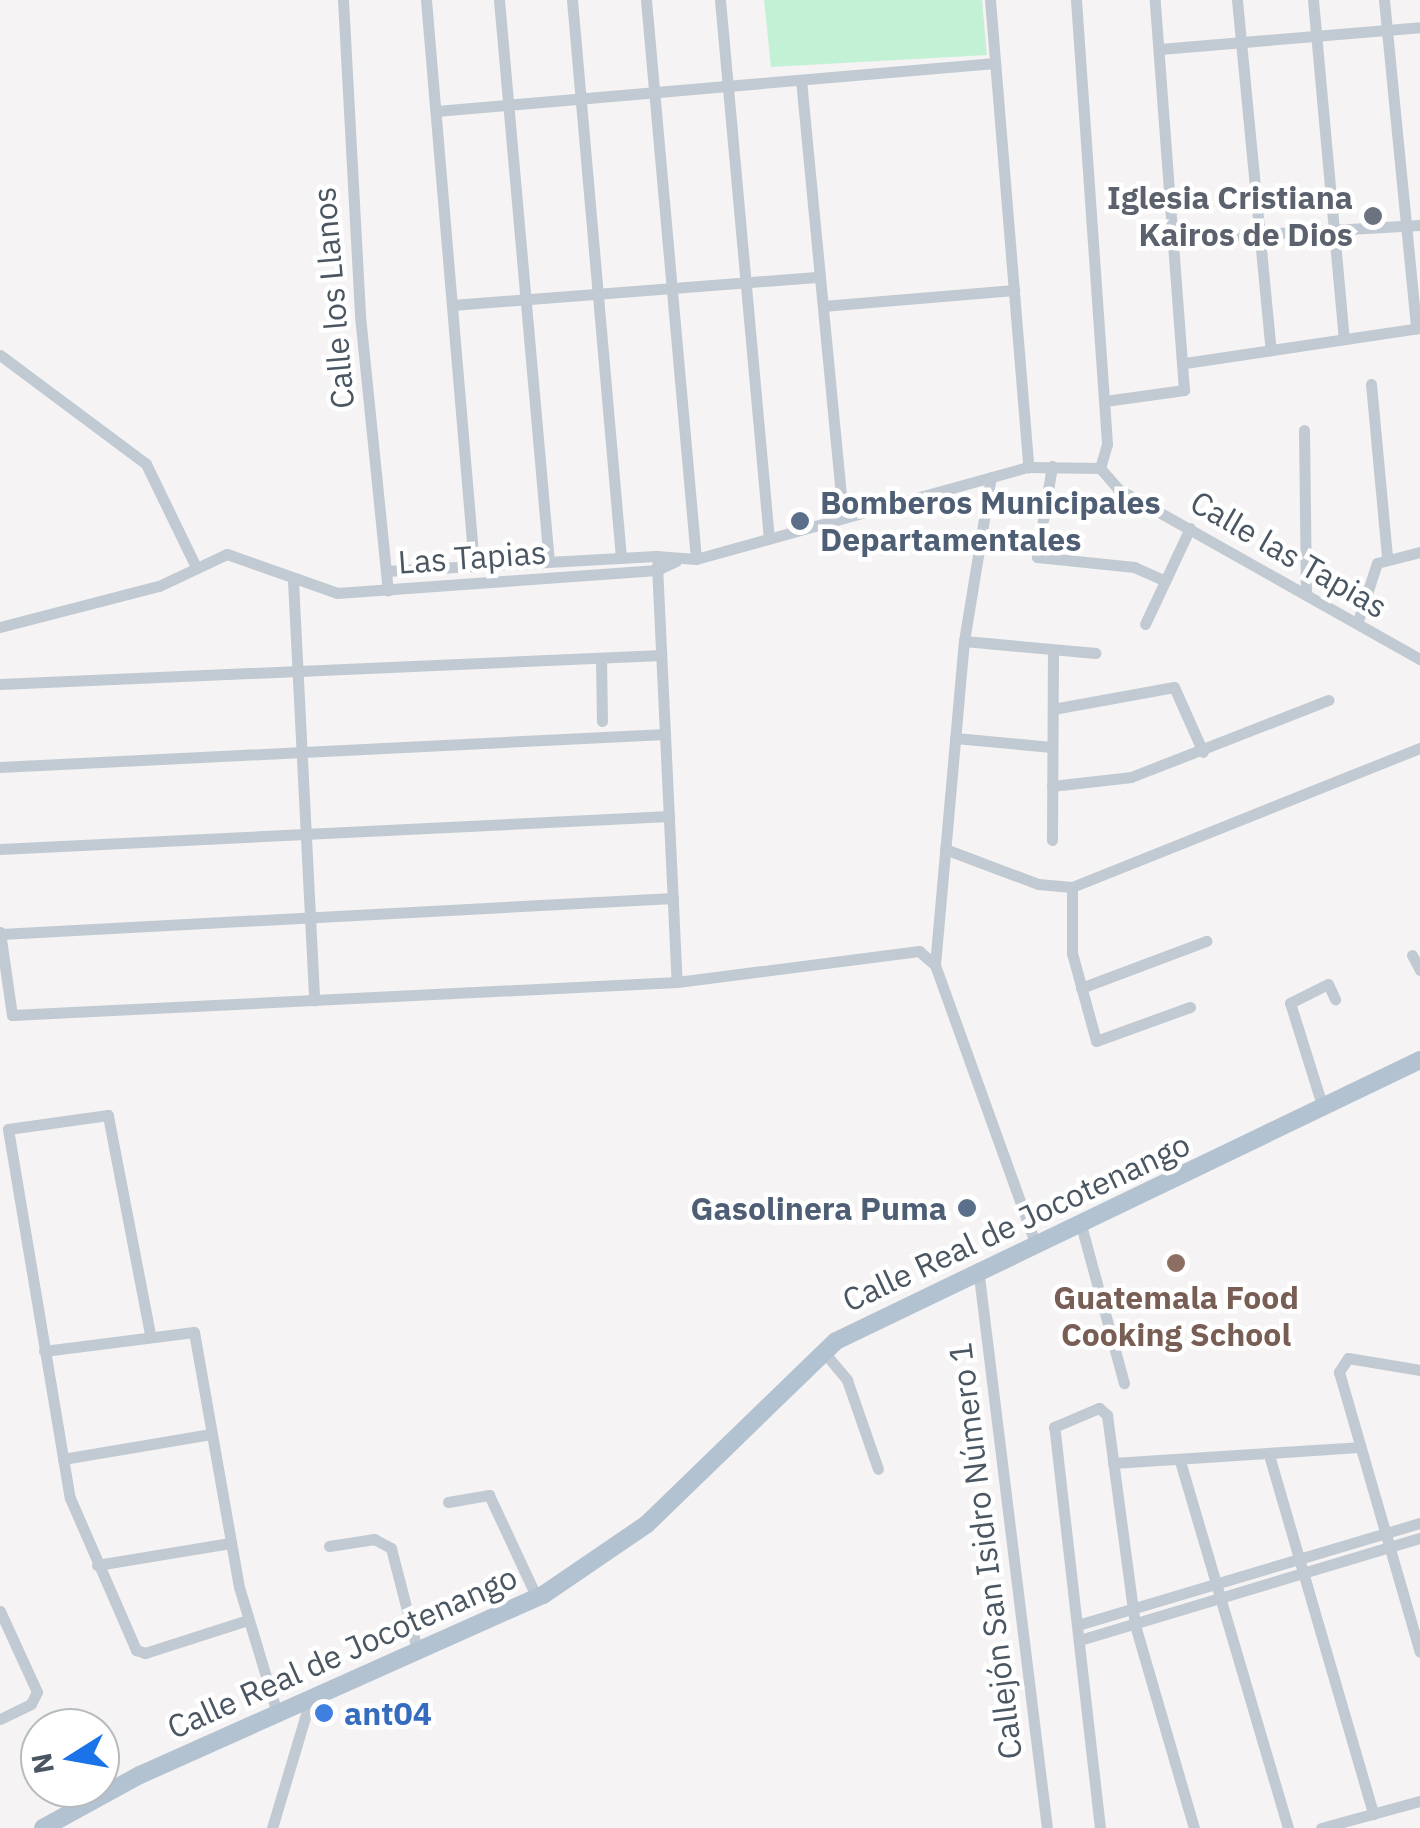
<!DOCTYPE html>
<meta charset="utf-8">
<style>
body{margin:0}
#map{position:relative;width:1420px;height:1828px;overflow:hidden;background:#f5f3f3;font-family:"IBM Plex Sans",sans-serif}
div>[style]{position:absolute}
.green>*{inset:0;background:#c3f1d5}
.street>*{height:11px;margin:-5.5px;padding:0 5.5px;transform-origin:5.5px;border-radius:5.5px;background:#c1cad2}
.primary>*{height:18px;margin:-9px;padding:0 9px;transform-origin:9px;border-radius:9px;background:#b3c2d1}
.dots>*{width:28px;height:28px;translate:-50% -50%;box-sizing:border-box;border:5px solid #fff;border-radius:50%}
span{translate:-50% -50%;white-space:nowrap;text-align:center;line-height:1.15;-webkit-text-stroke:9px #fff;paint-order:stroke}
.worship-label{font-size:32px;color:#5b616d;font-weight:700}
.right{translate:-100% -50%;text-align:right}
.street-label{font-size:32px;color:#4a5661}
.service-label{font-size:32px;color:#4e5e75;font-weight:700}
.left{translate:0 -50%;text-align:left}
.education-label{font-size:32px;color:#785e54;font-weight:700}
.shop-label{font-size:32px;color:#366cbe;font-weight:700}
.north{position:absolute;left:20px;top:1708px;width:100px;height:100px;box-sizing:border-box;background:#fff;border:2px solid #b7bbc0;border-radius:50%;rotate:259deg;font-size:28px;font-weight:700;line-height:40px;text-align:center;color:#4a5661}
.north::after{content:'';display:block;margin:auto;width:35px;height:45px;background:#1a73e8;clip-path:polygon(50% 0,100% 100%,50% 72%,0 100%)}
</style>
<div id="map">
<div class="green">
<i style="clip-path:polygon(764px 0,982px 0,987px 55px,771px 67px)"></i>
</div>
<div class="street">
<i style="left:343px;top:0;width:316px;rotate:86.9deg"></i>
<i style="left:360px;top:316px;width:276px;rotate:84.2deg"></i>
<i style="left:426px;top:0;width:568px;rotate:85.15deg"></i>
<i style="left:499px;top:0;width:564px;rotate:84.92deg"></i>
<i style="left:572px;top:0;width:560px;rotate:84.98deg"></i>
<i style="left:646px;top:0;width:561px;rotate:84.89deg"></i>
<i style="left:720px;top:0;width:541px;rotate:84.81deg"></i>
<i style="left:990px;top:0;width:469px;rotate:85.3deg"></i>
<i style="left:1076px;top:0;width:445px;rotate:86deg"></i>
<i style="left:1107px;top:444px;width:25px;rotate:106deg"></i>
<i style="left:1237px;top:0;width:352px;rotate:84.5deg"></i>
<i style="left:1313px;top:0;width:340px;rotate:84.8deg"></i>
<i style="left:1384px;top:0;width:330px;rotate:84.4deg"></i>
<i style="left:1160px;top:49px;width:261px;rotate:-4.8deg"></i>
<i style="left:801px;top:80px;width:438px;rotate:84.5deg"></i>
<i style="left:436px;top:111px;width:561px;rotate:-4.91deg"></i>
<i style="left:1175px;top:239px;width:245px;rotate:-3.3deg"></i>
<i style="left:452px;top:305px;width:369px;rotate:-4.4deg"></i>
<i style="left:823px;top:306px;width:192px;rotate:-4.8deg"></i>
<i style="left:0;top:355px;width:182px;rotate:36.7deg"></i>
<i style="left:146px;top:464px;width:114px;rotate:64.1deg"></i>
<i style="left:1185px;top:363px;width:238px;rotate:-8.5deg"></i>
<i style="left:1371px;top:384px;width:175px;rotate:84.7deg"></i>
<i style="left:1105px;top:401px;width:80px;rotate:-7.9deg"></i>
<i style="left:1184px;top:390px;width:391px;rotate:-94.3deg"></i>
<i style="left:1304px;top:430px;width:161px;rotate:89.3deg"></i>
<i style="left:1052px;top:466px;width:92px;rotate:99.4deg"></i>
<i style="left:1037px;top:557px;width:98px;rotate:5.9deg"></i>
<i style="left:1134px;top:567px;width:34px;rotate:24deg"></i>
<i style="left:657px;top:565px;width:417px;rotate:87.3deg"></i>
<i style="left:386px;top:571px;width:270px;rotate:-3.2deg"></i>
<i style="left:656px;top:556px;width:40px;rotate:4.3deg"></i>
<i style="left:696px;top:559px;width:345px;rotate:-15.5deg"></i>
<i style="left:1028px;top:467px;width:72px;rotate:0.8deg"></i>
<i style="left:1100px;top:468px;width:28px;rotate:49deg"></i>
<i style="left:1118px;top:489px;width:347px;rotate:29.4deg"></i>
<i style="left:293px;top:581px;width:420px;rotate:87.1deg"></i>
<i style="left:1358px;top:621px;width:61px;rotate:-71.9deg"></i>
<i style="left:1377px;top:563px;width:44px;rotate:-14.3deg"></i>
<i style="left:1145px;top:624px;width:106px;rotate:-64.9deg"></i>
<i style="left:0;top:627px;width:164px;rotate:-14.5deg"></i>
<i style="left:159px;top:586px;width:75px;rotate:-25.2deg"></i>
<i style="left:227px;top:554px;width:117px;rotate:19.5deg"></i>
<i style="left:337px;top:593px;width:321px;rotate:-4.1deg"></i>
<i style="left:657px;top:570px;width:21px;rotate:-25deg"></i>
<i style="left:964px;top:641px;width:132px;rotate:5.2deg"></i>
<i style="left:601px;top:658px;width:63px;rotate:89.1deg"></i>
<i style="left:0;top:684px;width:662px;rotate:-2.51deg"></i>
<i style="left:1053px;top:709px;width:123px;rotate:-10.3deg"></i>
<i style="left:1174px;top:687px;width:71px;rotate:66deg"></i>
<i style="left:955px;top:738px;width:97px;rotate:5.3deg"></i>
<i style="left:0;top:767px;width:666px;rotate:-2.84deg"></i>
<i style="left:1052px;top:786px;width:80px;rotate:-6.5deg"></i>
<i style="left:1131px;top:777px;width:212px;rotate:-21.3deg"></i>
<i style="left:1052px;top:840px;width:187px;rotate:-89.7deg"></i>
<i style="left:0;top:849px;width:670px;rotate:-2.82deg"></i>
<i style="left:945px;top:849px;width:99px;rotate:20.6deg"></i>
<i style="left:1038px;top:884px;width:34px;rotate:5deg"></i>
<i style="left:1072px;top:887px;width:375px;rotate:-21.8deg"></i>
<i style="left:1072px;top:887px;width:66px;rotate:90deg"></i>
<i style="left:1072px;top:953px;width:91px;rotate:74.7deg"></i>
<i style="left:1096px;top:1041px;width:100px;rotate:-19.9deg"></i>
<i style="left:0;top:932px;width:84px;rotate:81.8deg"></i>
<i style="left:12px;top:1015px;width:666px;rotate:-2.84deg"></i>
<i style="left:677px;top:982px;width:244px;rotate:-7.3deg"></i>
<i style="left:919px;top:951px;width:21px;rotate:41deg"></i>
<i style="left:935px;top:965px;width:298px;rotate:70.2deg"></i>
<i style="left:1px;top:934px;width:673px;rotate:-3.07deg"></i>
<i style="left:1412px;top:955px;width:17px;rotate:62deg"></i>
<i style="left:935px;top:965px;width:325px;rotate:-84.9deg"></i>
<i style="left:964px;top:641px;width:166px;rotate:-80.7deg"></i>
<i style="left:1081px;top:988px;width:134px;rotate:-20.6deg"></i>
<i style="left:1323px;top:1108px;width:110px;rotate:-107.4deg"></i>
<i style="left:1290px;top:1003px;width:42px;rotate:-26.6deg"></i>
<i style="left:1328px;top:984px;width:17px;rotate:65deg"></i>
<i style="left:1081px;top:1225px;width:164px;rotate:74.8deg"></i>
<i style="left:978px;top:1268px;width:564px;rotate:82.98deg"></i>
<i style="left:150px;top:1334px;width:223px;rotate:-100.9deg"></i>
<i style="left:108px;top:1115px;width:101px;rotate:172deg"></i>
<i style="left:8px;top:1129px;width:374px;rotate:80.5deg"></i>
<i style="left:70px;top:1498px;width:166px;rotate:66.5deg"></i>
<i style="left:136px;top:1650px;width:9px;rotate:18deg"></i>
<i style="left:145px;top:1653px;width:108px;rotate:-17.8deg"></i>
<i style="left:44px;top:1351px;width:151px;rotate:-7.2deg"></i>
<i style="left:194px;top:1332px;width:259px;rotate:80deg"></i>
<i style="left:239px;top:1587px;width:135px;rotate:73.2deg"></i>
<i style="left:823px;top:1351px;width:38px;rotate:50deg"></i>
<i style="left:847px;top:1380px;width:94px;rotate:70.8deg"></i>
<i style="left:1420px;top:1370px;width:73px;rotate:-170.5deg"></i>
<i style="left:1348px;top:1358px;width:17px;rotate:123deg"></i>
<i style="left:1339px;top:1372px;width:291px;rotate:73.9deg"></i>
<i style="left:1269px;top:1455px;width:374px;rotate:73.8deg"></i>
<i style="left:63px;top:1459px;width:150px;rotate:-9.6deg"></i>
<i style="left:1180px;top:1461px;width:383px;rotate:73.6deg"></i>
<i style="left:1113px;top:1463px;width:246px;rotate:-3.7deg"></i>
<i style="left:448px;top:1502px;width:42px;rotate:-9.7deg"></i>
<i style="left:489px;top:1495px;width:114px;rotate:65deg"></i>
<i style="left:329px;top:1546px;width:46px;rotate:-8.8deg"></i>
<i style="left:374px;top:1539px;width:19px;rotate:28deg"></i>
<i style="left:391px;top:1548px;width:108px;rotate:75.6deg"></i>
<i style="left:97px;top:1565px;width:135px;rotate:-9.4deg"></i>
<i style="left:0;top:1611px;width:89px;rotate:65.4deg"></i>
<i style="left:37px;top:1692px;width:13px;rotate:117deg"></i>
<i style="left:31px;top:1704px;width:34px;rotate:154deg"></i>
<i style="left:1081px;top:1624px;width:354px;rotate:-16.6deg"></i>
<i style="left:1083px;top:1639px;width:352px;rotate:-16.7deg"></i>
<i style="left:272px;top:1828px;width:129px;rotate:-73.4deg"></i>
<i style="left:1100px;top:1828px;width:404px;rotate:-96.5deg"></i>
<i style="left:1054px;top:1427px;width:49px;rotate:-22.9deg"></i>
<i style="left:1099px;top:1408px;width:11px;rotate:41deg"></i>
<i style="left:1107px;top:1415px;width:212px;rotate:82.4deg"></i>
<i style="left:1135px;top:1625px;width:211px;rotate:73.8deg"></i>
<i style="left:1321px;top:1828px;width:103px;rotate:-15.3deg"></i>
</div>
<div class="primary">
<i style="left:43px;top:1828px;width:111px;rotate:-28.7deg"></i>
<i style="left:140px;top:1775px;width:441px;rotate:-24.1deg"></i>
<i style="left:543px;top:1595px;width:126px;rotate:-34.3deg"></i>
<i style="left:647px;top:1524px;width:263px;rotate:-44.1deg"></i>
<i style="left:836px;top:1341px;width:648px;rotate:-25.7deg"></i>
</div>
<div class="dots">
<i style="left:1373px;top:216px;background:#6b7280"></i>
<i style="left:800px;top:521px;background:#5c6f8a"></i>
<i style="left:967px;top:1208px;background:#5c6f8a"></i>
<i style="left:1176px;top:1263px;background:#8d6e63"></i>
<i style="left:324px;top:1713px;background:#3f7fe0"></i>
</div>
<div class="worship-label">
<span class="right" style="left:1353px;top:216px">Iglesia Cristiana<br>Kairos de Dios</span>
</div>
<div class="street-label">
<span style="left:333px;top:298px;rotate:-95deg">Calle los Llanos</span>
<span style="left:1289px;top:554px;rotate:30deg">Calle las Tapias</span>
<span style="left:472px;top:557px;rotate:-4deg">Las Tapias</span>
<span style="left:1016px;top:1222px;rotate:-25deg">Calle Real de Jocotenango</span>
<span style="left:985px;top:1551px;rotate:-97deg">Callejón San Isidro Número 1</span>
<span style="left:342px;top:1652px;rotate:-24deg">Calle Real de Jocotenango</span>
</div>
<div class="service-label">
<span class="left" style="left:820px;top:521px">Bomberos Municipales<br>Departamentales</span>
<span class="right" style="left:947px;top:1208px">Gasolinera Puma</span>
</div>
<div class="education-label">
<span style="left:1176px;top:1316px">Guatemala Food<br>Cooking School</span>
</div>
<div class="shop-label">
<span class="left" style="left:344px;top:1713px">ant04</span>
</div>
<div class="north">N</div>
</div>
